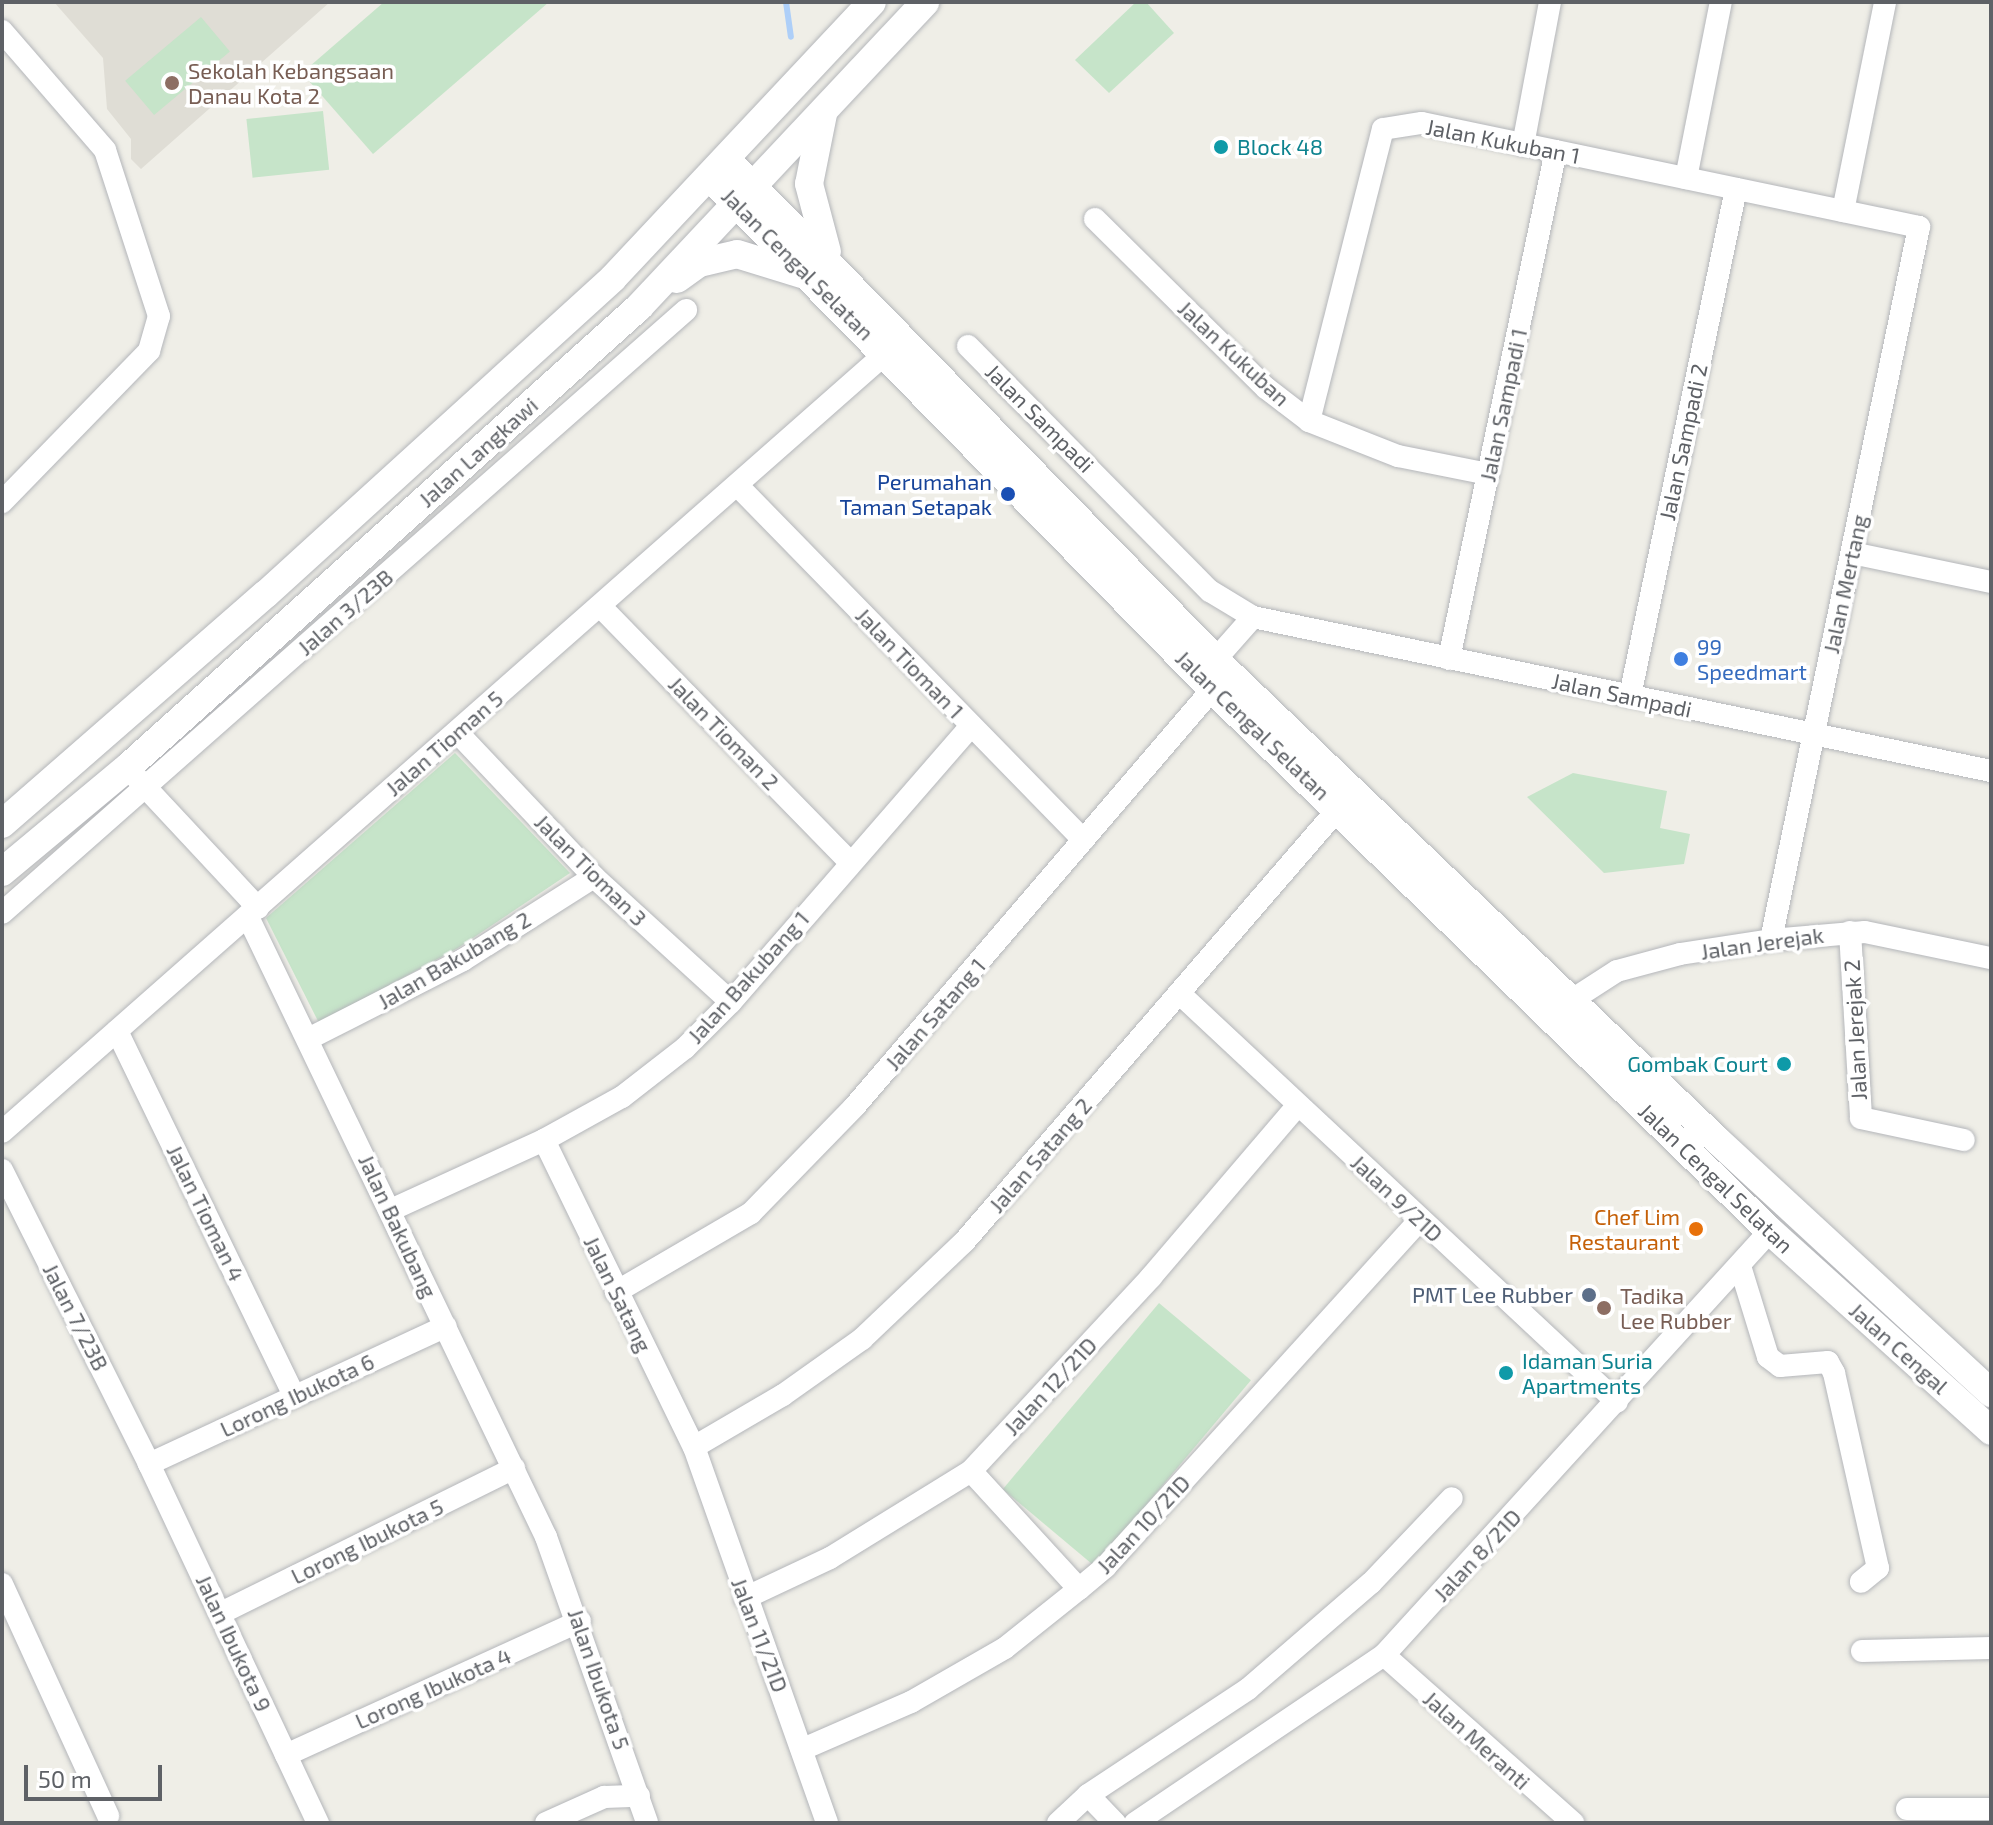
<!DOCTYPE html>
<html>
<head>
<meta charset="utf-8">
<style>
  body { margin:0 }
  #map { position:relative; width:1993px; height:1825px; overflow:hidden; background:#efeee7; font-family:"Exo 2",sans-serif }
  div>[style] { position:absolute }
  .education>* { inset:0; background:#dfddd5 }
  .green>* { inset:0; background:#c6e4c9; transform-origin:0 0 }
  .stream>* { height:6px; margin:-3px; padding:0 3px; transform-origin:3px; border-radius:3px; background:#aecff8 }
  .roads { filter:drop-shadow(0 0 2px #b4b6ba) drop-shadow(0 0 2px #b4b6ba) }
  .minor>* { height:22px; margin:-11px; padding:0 11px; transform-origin:11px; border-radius:11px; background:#fff }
  .tertiary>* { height:28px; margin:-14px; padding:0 14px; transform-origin:14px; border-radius:14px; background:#fff }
  .dots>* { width:22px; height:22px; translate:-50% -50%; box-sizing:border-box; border:4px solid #fff; border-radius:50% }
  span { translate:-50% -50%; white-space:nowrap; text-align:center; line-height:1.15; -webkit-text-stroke:7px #fff; paint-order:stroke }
  .education-label { font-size:22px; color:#785e54 }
  .left { translate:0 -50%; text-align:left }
  .street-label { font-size:22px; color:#5e6166 }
  .culture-label { font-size:22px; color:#0d838f }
  .right { translate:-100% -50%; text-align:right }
  .transit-label { font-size:22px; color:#164399 }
  .shop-label { font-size:22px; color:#366cbe }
  .food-label { font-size:22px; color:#c56008 }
  .service-label { font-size:22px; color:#4e5e75 }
  .frame { position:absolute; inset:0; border:4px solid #5e6166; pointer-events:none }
  .scale { position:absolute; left:24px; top:1765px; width:138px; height:36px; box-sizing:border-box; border:4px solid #5e6166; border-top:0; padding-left:10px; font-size:24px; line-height:28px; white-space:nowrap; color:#5e6166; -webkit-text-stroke:6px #fff; paint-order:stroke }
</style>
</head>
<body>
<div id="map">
  <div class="education">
    <i style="clip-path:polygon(54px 2px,330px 2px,141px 169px,131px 159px,131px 139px,107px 109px,103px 58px)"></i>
  </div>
  <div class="green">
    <i style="clip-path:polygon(384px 2px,549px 2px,373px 154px,302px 73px)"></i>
    <i style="clip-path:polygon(1136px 2px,1146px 2px,1174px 33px,1109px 93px,1075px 60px)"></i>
    <i style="left:201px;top:17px;width:45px;height:99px;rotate:50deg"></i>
    <i style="left:323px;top:111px;width:59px;height:77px;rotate:84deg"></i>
    <i style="clip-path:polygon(455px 753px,570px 873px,458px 948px,319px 1023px,266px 918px)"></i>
    <i style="clip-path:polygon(1573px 773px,1667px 791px,1660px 828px,1690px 834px,1684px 864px,1604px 873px,1527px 797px)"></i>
    <i style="left:1159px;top:1303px;width:120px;height:243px;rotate:40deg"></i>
  </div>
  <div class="stream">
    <i style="left:786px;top:2px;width:35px;rotate:82deg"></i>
  </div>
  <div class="roads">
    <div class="minor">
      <i style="left:2px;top:31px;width:157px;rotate:49.1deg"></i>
      <i style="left:105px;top:150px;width:175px;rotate:72deg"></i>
      <i style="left:159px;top:316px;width:36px;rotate:106deg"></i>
      <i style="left:149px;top:351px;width:211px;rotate:134.2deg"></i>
      <i style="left:1523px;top:145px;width:146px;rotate:-79.3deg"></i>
      <i style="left:1686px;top:178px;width:179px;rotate:-78.8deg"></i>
      <i style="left:1843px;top:211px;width:213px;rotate:-78.6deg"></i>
      <i style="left:1095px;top:219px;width:240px;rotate:44.7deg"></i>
      <i style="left:1266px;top:388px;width:54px;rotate:37.5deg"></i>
      <i style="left:1309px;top:421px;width:96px;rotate:21.5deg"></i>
      <i style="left:1398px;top:456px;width:92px;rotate:11.3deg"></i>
      <i style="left:968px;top:346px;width:344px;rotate:45.4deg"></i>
      <i style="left:1210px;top:591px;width:50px;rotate:31.2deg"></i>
      <i style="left:1309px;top:421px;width:301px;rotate:-75.8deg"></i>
      <i style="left:1383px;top:129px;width:39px;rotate:-9deg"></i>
      <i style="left:1422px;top:123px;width:508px;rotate:11.82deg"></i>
      <i style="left:1919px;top:227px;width:728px;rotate:101.73deg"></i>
      <i style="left:737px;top:485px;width:496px;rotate:45.7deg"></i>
      <i style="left:1852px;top:553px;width:142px;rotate:11.8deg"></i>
      <i style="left:600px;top:606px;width:356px;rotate:45.7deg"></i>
      <i style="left:1449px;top:659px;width:519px;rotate:-78.11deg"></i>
      <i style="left:1215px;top:660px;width:57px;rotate:-48.5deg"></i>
      <i style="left:1253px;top:617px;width:754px;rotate:11.79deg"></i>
      <i style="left:1630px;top:696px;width:518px;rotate:-78.19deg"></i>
      <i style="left:457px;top:732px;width:199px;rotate:46.6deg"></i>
      <i style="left:594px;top:877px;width:185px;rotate:42.4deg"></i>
      <i style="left:136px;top:777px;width:179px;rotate:47deg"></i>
      <i style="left:2px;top:913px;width:912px;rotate:-41.4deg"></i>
      <i style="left:248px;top:917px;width:688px;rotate:64.33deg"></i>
      <i style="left:546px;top:1537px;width:303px;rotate:70.5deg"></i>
      <i style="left:1850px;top:932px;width:186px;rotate:86.6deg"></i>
      <i style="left:1861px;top:1118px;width:105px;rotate:12.1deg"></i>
      <i style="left:1179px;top:993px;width:599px;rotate:43.04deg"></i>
      <i style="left:1558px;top:1009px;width:70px;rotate:-32.8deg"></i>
      <i style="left:1617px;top:971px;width:65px;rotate:-15.1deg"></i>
      <i style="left:1680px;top:954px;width:92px;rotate:-8.7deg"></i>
      <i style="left:1771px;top:940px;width:94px;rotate:-4.9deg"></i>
      <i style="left:1865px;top:932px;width:129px;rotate:11.7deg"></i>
      <i style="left:117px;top:1031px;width:406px;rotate:64.1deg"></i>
      <i style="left:310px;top:1038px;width:172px;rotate:-27deg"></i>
      <i style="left:463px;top:960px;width:155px;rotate:-32.4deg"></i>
      <i style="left:2px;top:1132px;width:1178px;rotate:-41.39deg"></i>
      <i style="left:544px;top:1140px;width:342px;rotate:64deg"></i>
      <i style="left:694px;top:1447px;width:399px;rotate:70.5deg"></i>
      <i style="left:2px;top:1170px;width:329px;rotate:63.4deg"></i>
      <i style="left:149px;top:1464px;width:397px;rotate:64.8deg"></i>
      <i style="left:391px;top:1210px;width:168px;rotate:-24.6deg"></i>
      <i style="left:544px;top:1140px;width:89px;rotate:-28.9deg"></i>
      <i style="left:622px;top:1097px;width:80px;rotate:-37.9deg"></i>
      <i style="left:685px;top:1048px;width:65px;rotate:-45deg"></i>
      <i style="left:731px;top:1002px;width:366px;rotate:-49deg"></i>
      <i style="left:1740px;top:1266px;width:95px;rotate:72.9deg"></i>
      <i style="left:1768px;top:1357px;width:15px;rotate:37deg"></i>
      <i style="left:1780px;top:1366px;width:48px;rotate:-4.8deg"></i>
      <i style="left:1828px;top:1362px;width:13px;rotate:61deg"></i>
      <i style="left:1834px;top:1373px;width:200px;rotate:77.3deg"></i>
      <i style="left:1878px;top:1568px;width:22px;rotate:141deg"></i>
      <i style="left:616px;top:1292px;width:156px;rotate:-30.3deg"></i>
      <i style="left:751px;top:1213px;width:149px;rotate:-45.8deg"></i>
      <i style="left:855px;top:1106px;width:565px;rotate:-49.38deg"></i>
      <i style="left:694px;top:1447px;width:103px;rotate:-30.3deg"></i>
      <i style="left:783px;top:1395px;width:97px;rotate:-35.3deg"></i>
      <i style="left:862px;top:1339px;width:141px;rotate:-43.6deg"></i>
      <i style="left:964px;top:1242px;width:572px;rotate:-49.18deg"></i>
      <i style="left:149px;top:1464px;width:327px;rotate:-24.9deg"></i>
      <i style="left:971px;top:1471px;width:160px;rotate:47.5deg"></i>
      <i style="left:2px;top:1584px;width:255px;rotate:65.4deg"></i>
      <i style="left:745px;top:1598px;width:94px;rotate:-25.2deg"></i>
      <i style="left:830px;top:1558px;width:166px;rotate:-31.7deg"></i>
      <i style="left:971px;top:1471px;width:265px;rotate:-47.1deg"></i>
      <i style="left:1151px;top:1277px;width:226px;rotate:-49.5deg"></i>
      <i style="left:221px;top:1613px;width:327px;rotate:-26.3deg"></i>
      <i style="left:1862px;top:1651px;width:129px;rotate:-1.3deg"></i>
      <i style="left:1384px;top:1655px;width:253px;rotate:41.6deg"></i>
      <i style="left:803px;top:1749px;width:118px;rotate:-23.5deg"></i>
      <i style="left:911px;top:1702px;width:108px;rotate:-29.9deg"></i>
      <i style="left:1005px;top:1648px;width:95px;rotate:-38.6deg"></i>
      <i style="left:1079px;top:1589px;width:35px;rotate:-40deg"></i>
      <i style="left:1106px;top:1566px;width:467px;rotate:-47.8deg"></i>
      <i style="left:286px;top:1755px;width:323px;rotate:-24.5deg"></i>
      <i style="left:1088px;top:1795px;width:39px;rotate:46deg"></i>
      <i style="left:1907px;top:1809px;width:84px"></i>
      <i style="left:546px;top:1823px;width:64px;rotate:-24.1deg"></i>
      <i style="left:604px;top:1797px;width:35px;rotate:-2deg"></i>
      <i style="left:1058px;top:1823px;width:41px;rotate:-43deg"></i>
      <i style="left:1088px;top:1795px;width:192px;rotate:-33.5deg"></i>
      <i style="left:1248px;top:1689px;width:162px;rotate:-40.8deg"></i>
      <i style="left:1371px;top:1583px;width:117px;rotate:-46.4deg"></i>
      <i style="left:1135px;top:1823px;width:300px;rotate:-34deg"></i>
      <i style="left:1384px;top:1655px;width:573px;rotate:-47.69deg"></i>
    </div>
    <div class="tertiary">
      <i style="left:823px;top:114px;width:71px;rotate:101.3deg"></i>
      <i style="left:809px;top:184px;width:70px;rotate:75.2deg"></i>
      <i style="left:726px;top:159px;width:716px;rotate:45.62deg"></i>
      <i style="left:1227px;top:671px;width:680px;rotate:43.75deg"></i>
      <i style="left:1718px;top:1141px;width:372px;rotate:42.7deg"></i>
      <i style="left:709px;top:176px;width:718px;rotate:45.56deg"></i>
      <i style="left:1212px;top:689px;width:778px;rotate:44.17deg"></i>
      <i style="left:1770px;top:1231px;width:298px;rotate:42.1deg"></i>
      <i style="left:677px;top:279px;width:27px;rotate:-36deg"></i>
      <i style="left:699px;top:263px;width:39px;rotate:-13deg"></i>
      <i style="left:737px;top:254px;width:68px;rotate:17.1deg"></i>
      <i style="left:2px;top:824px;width:350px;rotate:-41.1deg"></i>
      <i style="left:266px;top:594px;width:469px;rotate:-42.3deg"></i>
      <i style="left:613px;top:278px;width:378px;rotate:-46.8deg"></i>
      <i style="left:2px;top:872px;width:164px;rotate:-39.8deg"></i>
      <i style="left:128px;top:767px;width:688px;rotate:-41.99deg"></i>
      <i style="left:639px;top:307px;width:418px;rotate:-46.8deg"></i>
    </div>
  </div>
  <div class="dots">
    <i style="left:172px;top:83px;background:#8d6e63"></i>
    <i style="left:1221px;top:147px;background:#0f9aa8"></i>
    <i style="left:1008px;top:494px;background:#1a4fb4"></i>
    <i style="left:1681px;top:659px;background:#3f7fe0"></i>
    <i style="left:1784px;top:1064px;background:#0f9aa8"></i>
    <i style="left:1696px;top:1229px;background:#e8710a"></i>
    <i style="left:1589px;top:1295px;background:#5c6f8a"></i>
    <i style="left:1604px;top:1308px;background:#8d6e63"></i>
    <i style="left:1506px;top:1373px;background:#0f9aa8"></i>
  </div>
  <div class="education-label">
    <span class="left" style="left:188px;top:83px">Sekolah Kebangsaan<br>Danau Kota 2</span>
    <span class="left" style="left:1620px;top:1308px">Tadika<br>Lee Rubber</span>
  </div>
  <div class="street-label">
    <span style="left:1503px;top:141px;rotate:11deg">Jalan Kukuban 1</span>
    <span style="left:798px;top:264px;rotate:45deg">Jalan Cengal Selatan</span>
    <span style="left:1234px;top:353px;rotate:43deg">Jalan Kukuban</span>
    <span style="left:1503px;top:405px;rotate:-78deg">Jalan Sampadi 1</span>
    <span style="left:1040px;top:418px;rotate:45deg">Jalan Sampadi</span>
    <span style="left:1683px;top:442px;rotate:-78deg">Jalan Sampadi 2</span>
    <span style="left:478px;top:452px;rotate:-42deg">Jalan Langkawi</span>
    <span style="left:1845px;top:584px;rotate:-78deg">Jalan Mertang</span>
    <span style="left:345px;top:612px;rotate:-41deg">Jalan 3/23B</span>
    <span style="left:910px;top:663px;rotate:46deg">Jalan Tioman 1</span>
    <span style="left:1622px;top:695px;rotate:12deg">Jalan Sampadi</span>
    <span style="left:1253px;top:725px;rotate:44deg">Jalan Cengal Selatan</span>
    <span style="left:724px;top:733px;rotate:46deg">Jalan Tioman 2</span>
    <span style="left:444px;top:743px;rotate:-41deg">Jalan Tioman 5</span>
    <span style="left:591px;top:870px;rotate:45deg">Jalan Tioman 3</span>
    <span style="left:1762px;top:943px;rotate:-8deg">Jalan Jerejak</span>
    <span style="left:454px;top:960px;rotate:-30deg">Jalan Bakubang 2</span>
    <span style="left:748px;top:977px;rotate:-48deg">Jalan Bakubang 1</span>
    <span style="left:935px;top:1014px;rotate:-49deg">Jalan Satang 1</span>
    <span style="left:1855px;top:1030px;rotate:-93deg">Jalan Jerejak 2</span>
    <span style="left:1040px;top:1155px;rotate:-49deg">Jalan Satang 2</span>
    <span style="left:1716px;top:1178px;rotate:44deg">Jalan Cengal Selatan</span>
    <span style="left:1397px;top:1198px;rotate:43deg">Jalan 9/21D</span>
    <span style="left:206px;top:1213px;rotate:64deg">Jalan Tioman 4</span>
    <span style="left:398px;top:1226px;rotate:65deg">Jalan Bakubang</span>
    <span style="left:618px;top:1294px;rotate:64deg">Jalan Satang</span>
    <span style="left:76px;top:1317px;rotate:63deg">Jalan 7/23B</span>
    <span style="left:1899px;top:1348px;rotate:42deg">Jalan Cengal</span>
    <span style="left:1050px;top:1386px;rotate:-47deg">Jalan 12/21D</span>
    <span style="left:297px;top:1395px;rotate:-25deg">Lorong Ibukota 6</span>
    <span style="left:1143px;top:1524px;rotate:-47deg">Jalan 10/21D</span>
    <span style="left:367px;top:1541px;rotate:-26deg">Lorong Ibukota 5</span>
    <span style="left:1477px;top:1555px;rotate:-47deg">Jalan 8/21D</span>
    <span style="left:760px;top:1635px;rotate:69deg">Jalan 11/21D</span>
    <span style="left:234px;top:1643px;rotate:65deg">Jalan Ibukota 9</span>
    <span style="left:599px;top:1679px;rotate:71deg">Jalan Ibukota 5</span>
    <span style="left:433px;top:1688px;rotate:-24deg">Lorong Ibukota 4</span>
    <span style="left:1477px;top:1740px;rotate:42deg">Jalan Meranti</span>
  </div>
  <div class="culture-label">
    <span class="left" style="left:1237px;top:147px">Block 48</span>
    <span class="right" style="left:1768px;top:1064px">Gombak Court</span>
    <span class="left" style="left:1522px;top:1373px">Idaman Suria<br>Apartments</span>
  </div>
  <div class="transit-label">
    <span class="right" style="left:992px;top:494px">Perumahan<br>Taman Setapak</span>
  </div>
  <div class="shop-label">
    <span class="left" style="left:1697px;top:659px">99<br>Speedmart</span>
  </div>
  <div class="food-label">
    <span class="right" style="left:1680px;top:1229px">Chef Lim<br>Restaurant</span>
  </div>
  <div class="service-label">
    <span class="right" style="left:1573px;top:1295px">PMT Lee Rubber</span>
  </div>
  <div class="frame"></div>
  <div class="scale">50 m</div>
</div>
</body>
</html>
